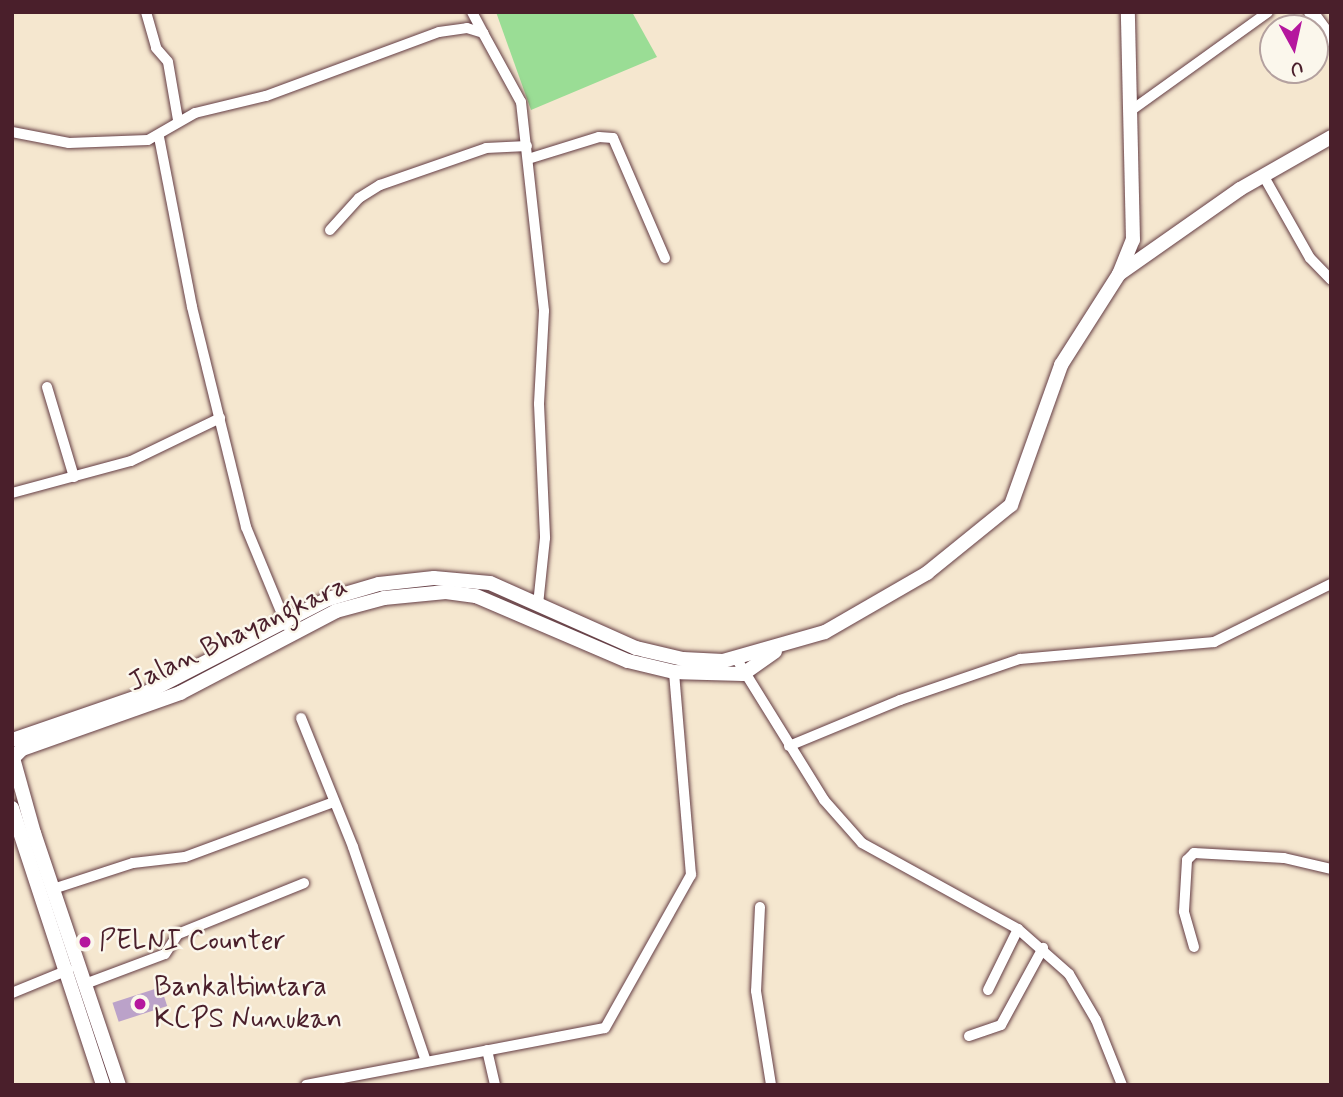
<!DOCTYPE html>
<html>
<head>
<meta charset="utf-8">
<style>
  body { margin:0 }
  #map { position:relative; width:1343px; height:1097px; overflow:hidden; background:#f5e7cf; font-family:Mynerve,sans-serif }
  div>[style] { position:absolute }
  .green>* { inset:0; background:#9add95 }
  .building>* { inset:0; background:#bba2c9; transform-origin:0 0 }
  .roads { filter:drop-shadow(0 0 2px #643d44) drop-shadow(0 0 2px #643d44) }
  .street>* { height:10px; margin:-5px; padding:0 5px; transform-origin:5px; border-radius:5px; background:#fff }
  .secondary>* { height:14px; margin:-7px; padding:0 7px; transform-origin:7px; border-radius:7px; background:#fff }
  .dots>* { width:19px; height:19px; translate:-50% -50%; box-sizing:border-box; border:4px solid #fbf7ec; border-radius:50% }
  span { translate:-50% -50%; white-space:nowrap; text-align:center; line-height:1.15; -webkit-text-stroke:5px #fbf7ec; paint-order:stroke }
  .street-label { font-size:28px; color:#4a1f2b }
  .poi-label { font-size:28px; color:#4a1f2b }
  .left { translate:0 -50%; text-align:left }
  .frame { position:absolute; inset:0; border:14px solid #4a1f2b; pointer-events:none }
  .north { position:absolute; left:1259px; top:14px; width:70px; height:70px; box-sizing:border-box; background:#fbf7ec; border:2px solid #b4a19f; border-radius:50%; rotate:172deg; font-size:19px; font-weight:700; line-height:28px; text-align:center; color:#4a1f2b }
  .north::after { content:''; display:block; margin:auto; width:24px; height:32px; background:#b5179e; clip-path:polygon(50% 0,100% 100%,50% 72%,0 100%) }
</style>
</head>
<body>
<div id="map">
  <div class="green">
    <i style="clip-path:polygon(496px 12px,632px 12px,657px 57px,531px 110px)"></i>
  </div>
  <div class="building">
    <i style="left:161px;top:987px;width:20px;height:51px;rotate:72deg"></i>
  </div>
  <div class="roads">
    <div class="street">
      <i style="left:146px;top:12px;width:37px;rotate:74deg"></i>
      <i style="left:156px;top:48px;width:18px;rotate:49deg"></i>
      <i style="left:168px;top:62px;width:59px;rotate:80.2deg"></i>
      <i style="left:472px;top:12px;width:24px;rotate:62deg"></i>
      <i style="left:1129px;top:112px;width:171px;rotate:-35.7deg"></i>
      <i style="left:12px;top:132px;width:58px;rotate:10.9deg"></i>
      <i style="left:69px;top:143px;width:79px;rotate:-2.2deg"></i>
      <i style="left:148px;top:140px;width:54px;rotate:-29.9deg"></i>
      <i style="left:195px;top:113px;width:73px;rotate:-13.5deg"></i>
      <i style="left:266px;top:96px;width:184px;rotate:-20.3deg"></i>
      <i style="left:439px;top:32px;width:28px;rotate:-8deg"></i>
      <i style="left:467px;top:28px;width:17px;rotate:17deg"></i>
      <i style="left:483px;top:33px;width:79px;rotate:61.2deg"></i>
      <i style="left:521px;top:102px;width:210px;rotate:83.7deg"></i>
      <i style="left:544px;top:311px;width:93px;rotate:93.1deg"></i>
      <i style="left:539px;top:404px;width:134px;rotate:87.4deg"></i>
      <i style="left:545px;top:538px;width:67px;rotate:96deg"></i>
      <i style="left:159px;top:137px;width:173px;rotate:79deg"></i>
      <i style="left:192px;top:307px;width:227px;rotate:76.2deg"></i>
      <i style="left:246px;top:527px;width:107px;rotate:67.5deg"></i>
      <i style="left:528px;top:159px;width:74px;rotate:-17.2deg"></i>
      <i style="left:599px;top:137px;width:14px;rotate:4deg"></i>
      <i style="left:613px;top:138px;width:131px;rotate:66.6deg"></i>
      <i style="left:1263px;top:175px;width:95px;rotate:60.5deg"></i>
      <i style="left:1310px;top:258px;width:30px;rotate:46deg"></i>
      <i style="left:330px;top:230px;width:43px;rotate:-47.8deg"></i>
      <i style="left:359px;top:198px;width:25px;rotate:-32deg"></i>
      <i style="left:380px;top:185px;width:112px;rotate:-19.2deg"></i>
      <i style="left:486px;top:148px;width:41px;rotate:-2.8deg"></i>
      <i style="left:47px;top:387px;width:94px;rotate:73.3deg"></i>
      <i style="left:12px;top:493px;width:123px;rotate:-15.1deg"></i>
      <i style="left:131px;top:461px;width:99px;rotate:-25.8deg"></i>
      <i style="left:736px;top:658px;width:167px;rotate:58.2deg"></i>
      <i style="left:824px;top:800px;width:57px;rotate:48.5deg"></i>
      <i style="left:862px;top:843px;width:178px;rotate:28.9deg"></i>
      <i style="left:1018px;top:929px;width:68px;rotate:41.4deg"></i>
      <i style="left:1069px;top:974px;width:53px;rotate:59.6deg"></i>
      <i style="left:1096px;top:1020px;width:70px;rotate:68.2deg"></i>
      <i style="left:301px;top:718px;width:139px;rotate:68deg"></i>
      <i style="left:353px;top:847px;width:226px;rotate:71.2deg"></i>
      <i style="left:789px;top:746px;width:120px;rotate:-22.5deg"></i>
      <i style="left:900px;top:700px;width:127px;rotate:-18.9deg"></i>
      <i style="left:1020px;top:659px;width:195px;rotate:-5deg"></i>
      <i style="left:1214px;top:642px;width:131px;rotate:-26.4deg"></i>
      <i style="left:53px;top:889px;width:84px;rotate:-18deg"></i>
      <i style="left:133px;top:863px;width:52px;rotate:-6.6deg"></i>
      <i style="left:185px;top:857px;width:159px;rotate:-20.3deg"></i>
      <i style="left:760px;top:907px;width:84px;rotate:92.7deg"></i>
      <i style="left:756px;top:991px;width:95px;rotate:80.9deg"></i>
      <i style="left:1194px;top:947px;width:37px;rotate:-106deg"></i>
      <i style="left:1184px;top:911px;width:51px;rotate:-86.6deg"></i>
      <i style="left:1187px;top:860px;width:10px;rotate:-45deg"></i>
      <i style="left:1194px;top:853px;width:90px;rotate:3.2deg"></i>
      <i style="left:1284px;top:858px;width:48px;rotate:13.2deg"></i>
      <i style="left:85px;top:984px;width:85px;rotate:-20.6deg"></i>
      <i style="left:165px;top:954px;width:24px;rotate:-57deg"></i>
      <i style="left:178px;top:934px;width:136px;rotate:-22deg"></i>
      <i style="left:988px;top:990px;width:68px;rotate:-63.8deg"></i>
      <i style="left:12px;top:993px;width:61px;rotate:-22.3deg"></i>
      <i style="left:969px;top:1036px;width:34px;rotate:-19deg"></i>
      <i style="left:1001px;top:1025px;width:88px;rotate:-61.4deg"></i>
      <i style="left:487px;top:1050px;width:36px;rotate:77deg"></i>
      <i style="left:306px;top:1085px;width:304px;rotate:-10.8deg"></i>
      <i style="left:605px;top:1028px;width:176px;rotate:-60.7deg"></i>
      <i style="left:691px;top:875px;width:204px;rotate:-94.8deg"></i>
    </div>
    <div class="secondary">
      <i style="left:1311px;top:12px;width:34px;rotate:54deg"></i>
      <i style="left:1119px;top:274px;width:148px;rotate:-35.1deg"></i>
      <i style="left:1240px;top:189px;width:105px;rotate:-29.7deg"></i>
      <i style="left:12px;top:740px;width:135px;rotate:-19deg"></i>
      <i style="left:140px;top:696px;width:212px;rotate:-27.3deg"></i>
      <i style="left:328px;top:599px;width:53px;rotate:-16.4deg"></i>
      <i style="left:379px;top:584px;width:55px;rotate:-6.2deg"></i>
      <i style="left:434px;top:578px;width:56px;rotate:5.1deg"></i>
      <i style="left:490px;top:583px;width:160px;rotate:24deg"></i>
      <i style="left:636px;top:648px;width:48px;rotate:13.2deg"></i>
      <i style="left:683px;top:659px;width:40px;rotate:2.9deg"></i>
      <i style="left:723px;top:661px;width:106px;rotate:-15.9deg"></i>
      <i style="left:825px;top:632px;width:118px;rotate:-30deg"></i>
      <i style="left:927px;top:573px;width:108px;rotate:-39deg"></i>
      <i style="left:1011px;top:505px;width:149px;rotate:-70.3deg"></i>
      <i style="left:1061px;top:365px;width:108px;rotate:-57.5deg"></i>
      <i style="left:1119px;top:274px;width:37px;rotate:-68deg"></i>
      <i style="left:1133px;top:240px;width:228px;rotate:-91.3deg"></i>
      <i style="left:13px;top:758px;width:13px;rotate:-45deg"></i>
      <i style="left:22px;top:749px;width:168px;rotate:-19.5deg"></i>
      <i style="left:180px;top:693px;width:176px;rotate:-27.7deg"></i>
      <i style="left:336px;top:611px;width:50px;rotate:-15.2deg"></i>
      <i style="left:384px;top:598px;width:62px;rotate:-5.5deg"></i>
      <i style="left:446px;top:592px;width:30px;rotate:8deg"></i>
      <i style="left:476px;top:596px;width:165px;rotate:23.2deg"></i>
      <i style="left:628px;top:661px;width:47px;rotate:13.4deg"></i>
      <i style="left:674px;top:672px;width:69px;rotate:1.7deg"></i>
      <i style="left:743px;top:674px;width:39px;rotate:-35deg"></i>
      <i style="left:13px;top:758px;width:78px;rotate:74.4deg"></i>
      <i style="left:34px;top:833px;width:266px;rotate:71.4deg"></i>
      <i style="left:12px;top:808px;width:292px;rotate:71.8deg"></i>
    </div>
  </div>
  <div class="dots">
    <i style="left:85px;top:942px;background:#b5179e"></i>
    <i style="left:140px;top:1004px;background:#b5179e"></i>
  </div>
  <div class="street-label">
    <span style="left:238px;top:635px;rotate:-25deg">Jalan Bhayangkara</span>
  </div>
  <div class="poi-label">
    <span class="left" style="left:99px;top:942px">PELNI Counter</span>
    <span class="left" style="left:154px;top:1004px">Bankaltimtara<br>KCPS Nunukan</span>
  </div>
  <div class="frame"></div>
  <div class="north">U</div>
</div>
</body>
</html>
